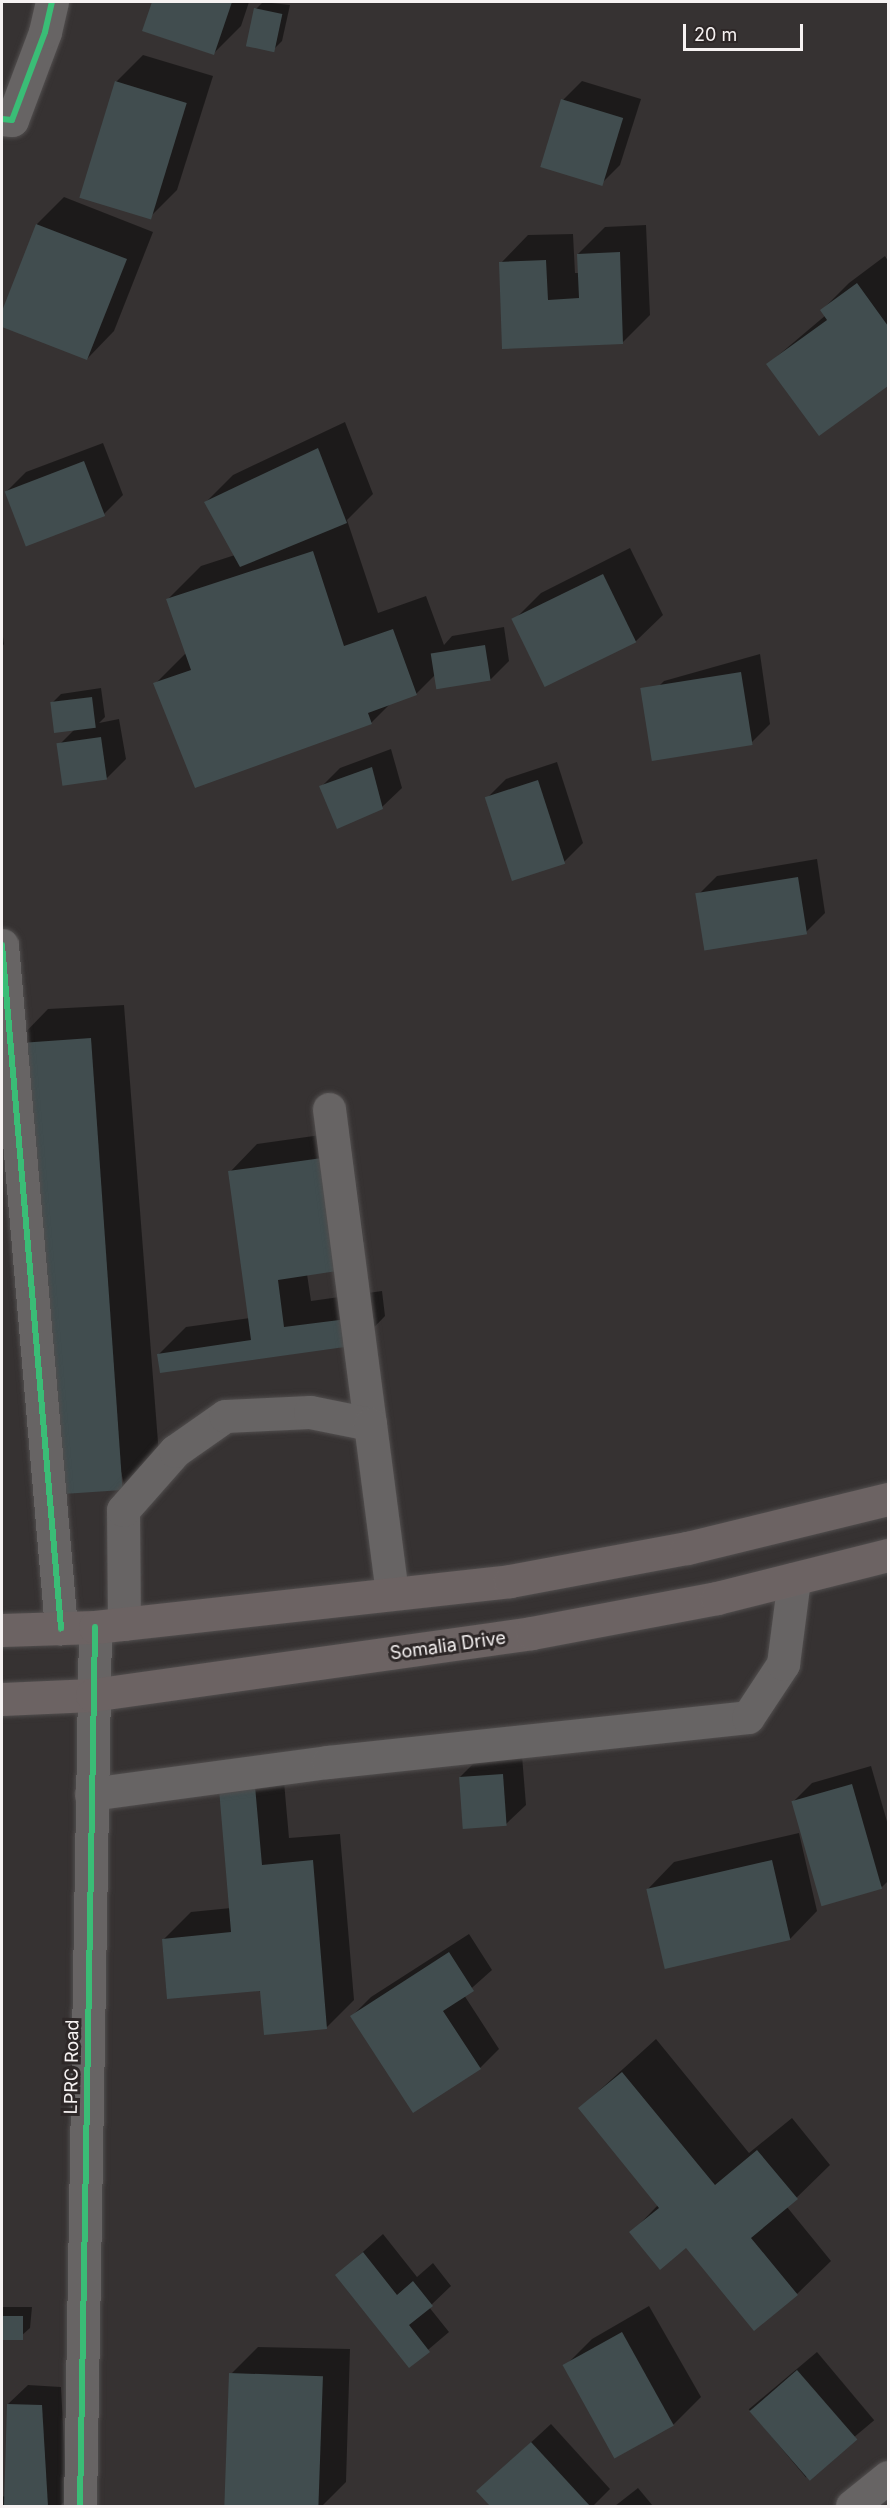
<!DOCTYPE html>
<html>
<head>
<meta charset="utf-8">
<style>
  body { margin:0 }
  #map { position:relative; width:890px; height:2508px; overflow:hidden; background:#363232; font-family:Inter,sans-serif }
  div>[style] { position:absolute }
  .shadow>* { inset:0; background:#0007; transform-origin:0 0 }
  .building>* { inset:0; background:#414d4f; transform-origin:0 0 }
  .roads { filter:drop-shadow(0 0 2px #514e4e) drop-shadow(0 0 2px #514e4e) }
  .minor>* { height:33px; margin:-16.5px; padding:0 16.5px; transform-origin:16.5px; border-radius:16.5px; background:#676464 }
  .major>* { height:33px; margin:-16.5px; padding:0 16.5px; transform-origin:16.5px; border-radius:16.5px; background:#6c6363 }
  .cycleway>* { height:6px; margin:-3px; padding:0 3px; transform-origin:3px; border-radius:3px; background:#3abd76 }
  span { translate:-50% -50%; white-space:nowrap; text-align:center; line-height:1.15; -webkit-text-stroke:6px #2d2727; paint-order:stroke }
  .street-label { font-size:18px; color:#f6f2f2 }
  .frame { position:absolute; inset:0; border:3px solid #f6f2f2; pointer-events:none }
  .scale { position:absolute; left:683px; top:24px; width:120px; height:27px; box-sizing:border-box; border:3px solid #f6f2f2; border-top:0; padding-left:8px; font-size:18px; line-height:21px; white-space:nowrap; color:#f6f2f2; -webkit-text-stroke:4px #2d2727; paint-order:stroke }
</style>
</head>
<body>
<div id="map">
  <div class="shadow">
    <i style="clip-path:polygon(154px 2px,249px 2px,241px 26px,213px 54px,144px 31px)"></i>
    <i style="clip-path:polygon(263px 2px,290px 5px,282px 41px,272px 51px,256px 9px)"></i>
    <i style="clip-path:polygon(143px 55px,213px 76px,177px 190px,150px 217px,116px 82px)"></i>
    <i style="clip-path:polygon(582px 81px,641px 99px,620px 165px,601px 184px,563px 100px)"></i>
    <i style="clip-path:polygon(64px 197px,153px 232px,114px 331px,87px 359px,2px 326px,2px 315px,37px 224px)"></i>
    <i style="clip-path:polygon(646px 225px,650px 315px,623px 342px,504px 347px,501px 263px,528px 235px,573px 234px,575px 273px,579px 273px,578px 254px,605px 227px)"></i>
    <i style="clip-path:polygon(885px 256px,888px 261px,888px 384px,819px 434px,768px 364px,826px 315px,822px 310px,849px 283px)"></i>
    <i style="clip-path:polygon(345px 422px,373px 494px,347px 520px,378px 613px,426px 596px,444px 645px,452px 636px,504px 627px,509px 661px,490px 680px,436px 674px,416px 694px,391px 703px,371px 723px,155px 684px,186px 653px,168px 599px,201px 566px,235px 555px,206px 502px,233px 475px)"></i>
    <i style="clip-path:polygon(103px 443px,123px 495px,104px 514px,7px 491px,26px 472px)"></i>
    <i style="clip-path:polygon(630px 548px,663px 615px,635px 642px,514px 620px,541px 593px)"></i>
    <i style="clip-path:polygon(2px 630px,4px 644px,2px 647px)"></i>
    <i style="clip-path:polygon(760px 654px,770px 724px,751px 743px,645px 700px,664px 681px)"></i>
    <i style="clip-path:polygon(101px 688px,105px 717px,99px 723px,119px 719px,126px 759px,107px 778px,58px 746px,75px 729px,52px 703px,61px 694px)"></i>
    <i style="clip-path:polygon(391px 749px,402px 788px,382px 807px,321px 787px,340px 768px)"></i>
    <i style="clip-path:polygon(557px 762px,583px 843px,564px 862px,487px 798px,506px 779px)"></i>
    <i style="clip-path:polygon(817px 859px,825px 913px,806px 932px,698px 895px,717px 876px)"></i>
    <i style="clip-path:polygon(124px 1005px,159px 1455px,125px 1488px,15px 1043px,48px 1009px)"></i>
    <i style="clip-path:polygon(349px 1131px,364px 1242px,337px 1270px,307px 1274px,311px 1301px,382px 1291px,385px 1316px,358px 1344px,159px 1354px,186px 1327px,250px 1318px,230px 1172px,257px 1144px)"></i>
    <i style="clip-path:polygon(522px 1756px,526px 1805px,506px 1824px,460px 1777px,479px 1758px)"></i>
    <i style="clip-path:polygon(282px 1759px,289px 1838px,340px 1834px,354px 2000px,327px 2027px,163px 1940px,191px 1912px,231px 1908px,220px 1790px)"></i>
    <i style="clip-path:polygon(871px 1766px,888px 1825px,888px 1881px,882px 1887px,793px 1802px,812px 1783px)"></i>
    <i style="clip-path:polygon(799px 1833px,817px 1911px,790px 1939px,647px 1890px,674px 1862px)"></i>
    <i style="clip-path:polygon(469px 1934px,492px 1970px,464px 1995px,499px 2049px,480px 2068px,352px 2016px,371px 1997px)"></i>
    <i style="clip-path:polygon(656px 2039px,749px 2153px,792px 2118px,830px 2165px,787px 2207px,831px 2261px,797px 2294px,687px 2246px,631px 2233px,658px 2205px,580px 2108px)"></i>
    <i style="clip-path:polygon(383px 2234px,417px 2277px,433px 2263px,451px 2286px,429px 2307px,449px 2332px,409px 2366px,337px 2275px)"></i>
    <i style="clip-path:polygon(649px 2306px,701px 2397px,674px 2424px,616px 2457px,565px 2366px,592px 2339px)"></i>
    <i style="clip-path:polygon(2px 2307px,32px 2307px,30px 2328px,20px 2337px,2px 2339px)"></i>
    <i style="clip-path:polygon(258px 2347px,350px 2349px,346px 2482px,322px 2506px,227px 2506px,231px 2374px)"></i>
    <i style="left:817px;top:2352px;width:89px;height:89px;rotate:50deg"></i>
    <i style="clip-path:polygon(28px 2385px,61px 2387px,67px 2499px,60px 2506px,2px 2506px,2px 2496px,6px 2497px,8px 2404px)"></i>
    <i style="clip-path:polygon(551px 2424px,610px 2489px,593px 2506px,492px 2506px,478px 2491px)"></i>
    <i style="clip-path:polygon(638px 2488px,653px 2506px,615px 2506px)"></i>
  </div>
  <div class="building">
    <i style="clip-path:polygon(152px 2px,232px 2px,214px 55px,142px 31px)"></i>
    <i style="left:254px;top:8px;width:29px;height:39px;rotate:12deg"></i>
    <i style="left:115px;top:81px;width:75px;height:122px;rotate:17deg"></i>
    <i style="left:561px;top:99px;width:65px;height:71px;rotate:17deg"></i>
    <i style="clip-path:polygon(36px 224px,127px 259px,87px 360px,2px 327px,2px 311px)"></i>
    <i style="clip-path:polygon(620px 252px,623px 344px,502px 349px,499px 262px,546px 260px,548px 300px,579px 298px,577px 254px)"></i>
    <i style="clip-path:polygon(857px 283px,888px 326px,888px 386px,819px 436px,766px 364px,827px 320px,820px 310px)"></i>
    <i style="clip-path:polygon(318px 448px,347px 523px,240px 567px,204px 502px)"></i>
    <i style="left:84px;top:461px;width:59px;height:85px;rotate:69deg"></i>
    <i style="clip-path:polygon(313px 551px,344px 646px,393px 629px,417px 695px,368px 713px,372px 724px,195px 788px,153px 683px,191px 670px,166px 599px)"></i>
    <i style="left:603px;top:574px;width:76px;height:102px;rotate:64deg"></i>
    <i style="left:485px;top:645px;width:36px;height:55px;rotate:81deg"></i>
    <i style="left:741px;top:672px;width:74px;height:102px;rotate:81deg"></i>
    <i style="left:92px;top:697px;width:31px;height:42px;rotate:83deg"></i>
    <i style="left:101px;top:737px;width:43px;height:45px;rotate:82deg"></i>
    <i style="clip-path:polygon(372px 767px,383px 809px,337px 829px,319px 786px)"></i>
    <i style="left:538px;top:780px;width:88px;height:56px;rotate:72deg"></i>
    <i style="left:798px;top:877px;width:58px;height:104px;rotate:81deg"></i>
    <i style="left:91px;top:1038px;width:453px;height:78px;rotate:86deg"></i>
    <i style="clip-path:polygon(322px 1158px,337px 1271px,278px 1280px,284px 1327px,355px 1318px,359px 1345px,160px 1373px,157px 1354px,251px 1340px,228px 1171px)"></i>
    <i style="left:503px;top:1774px;width:52px;height:44px;rotate:86deg"></i>
    <i style="left:852px;top:1784px;width:109px;height:63px;rotate:74deg"></i>
    <i style="clip-path:polygon(255px 1786px,262px 1865px,313px 1860px,327px 2029px,264px 2035px,260px 1991px,167px 1999px,162px 1939px,231px 1932px,219px 1789px)"></i>
    <i style="left:772px;top:1860px;width:82px;height:129px;rotate:77deg"></i>
    <i style="clip-path:polygon(449px 1952px,474px 1991px,443px 2011px,481px 2069px,413px 2113px,350px 2016px)"></i>
    <i style="clip-path:polygon(622px 2072px,715px 2185px,757px 2150px,798px 2199px,751px 2238px,798px 2295px,754px 2331px,686px 2248px,660px 2270px,629px 2232px,659px 2208px,578px 2108px)"></i>
    <i style="clip-path:polygon(363px 2252px,397px 2295px,413px 2281px,433px 2306px,409px 2325px,430px 2352px,409px 2368px,335px 2275px)"></i>
    <i style="left:2px;top:2316px;width:21px;height:24px"></i>
    <i style="left:622px;top:2332px;width:107px;height:68px;rotate:61deg"></i>
    <i style="left:797px;top:2370px;width:92px;height:63px;rotate:49deg"></i>
    <i style="left:229px;top:2373px;width:94px;height:133px;rotate:2deg"></i>
    <i style="clip-path:polygon(7px 2404px,42px 2405px,48px 2506px,4px 2506px)"></i>
    <i style="clip-path:polygon(531px 2442px,590px 2506px,490px 2506px,476px 2491px)"></i>
  </div>
  <div class="roads">
    <div class="minor">
      <i style="left:2px;top:119px;width:10px;rotate:6deg"></i>
      <i style="left:12px;top:120px;width:94px;rotate:-69.4deg"></i>
      <i style="left:45px;top:32px;width:31px;rotate:-77deg"></i>
      <i style="left:2px;top:945px;width:686px;rotate:85.06deg"></i>
      <i style="left:329px;top:1109px;width:318px;rotate:82.6deg"></i>
      <i style="left:124px;top:1624px;width:114px;rotate:-90.5deg"></i>
      <i style="left:123px;top:1510px;width:79px;rotate:-48.6deg"></i>
      <i style="left:175px;top:1451px;width:61px;rotate:-35deg"></i>
      <i style="left:225px;top:1416px;width:85px;rotate:-2.7deg"></i>
      <i style="left:310px;top:1412px;width:61px;rotate:11.3deg"></i>
      <i style="left:370px;top:1424px;width:170px;rotate:82.6deg"></i>
      <i style="left:91px;top:1794px;width:239px;rotate:-7.7deg"></i>
      <i style="left:328px;top:1762px;width:422px;rotate:-6.1deg"></i>
      <i style="left:748px;top:1717px;width:64px;rotate:-56.6deg"></i>
      <i style="left:783px;top:1664px;width:86px;rotate:-82.6deg"></i>
      <i style="left:80px;top:2506px;width:879px;rotate:-89.02deg"></i>
      <i style="left:852px;top:2506px;width:46px;rotate:-38.9deg"></i>
    </div>
    <div class="major">
      <i style="left:2px;top:1630px;width:93px;rotate:-1.8deg"></i>
      <i style="left:95px;top:1627px;width:418px;rotate:-6.3deg"></i>
      <i style="left:510px;top:1581px;width:180px;rotate:-10.6deg"></i>
      <i style="left:687px;top:1548px;width:207px;rotate:-13.7deg"></i>
      <i style="left:2px;top:1699px;width:90px;rotate:-2.5deg"></i>
      <i style="left:92px;top:1695px;width:444px;rotate:-8deg"></i>
      <i style="left:532px;top:1633px;width:188px;rotate:-10.7deg"></i>
      <i style="left:717px;top:1598px;width:176px;rotate:-14.1deg"></i>
    </div>
  </div>
  <div class="cycleway">
    <i style="left:2px;top:119px;width:10px;rotate:6deg"></i>
    <i style="left:12px;top:120px;width:94px;rotate:-69.4deg"></i>
    <i style="left:45px;top:32px;width:31px;rotate:-77deg"></i>
    <i style="left:2px;top:945px;width:686px;rotate:85.06deg"></i>
    <i style="left:80px;top:2506px;width:879px;rotate:-89.02deg"></i>
  </div>
  <div class="street-label">
    <span style="left:448px;top:1646px;rotate:-8deg">Somalia Drive</span>
    <span style="left:72px;top:2067px;rotate:-89deg">LPRC Road</span>
  </div>
  <div class="frame"></div>
  <div class="scale">20 m</div>
</div>
</body>
</html>
